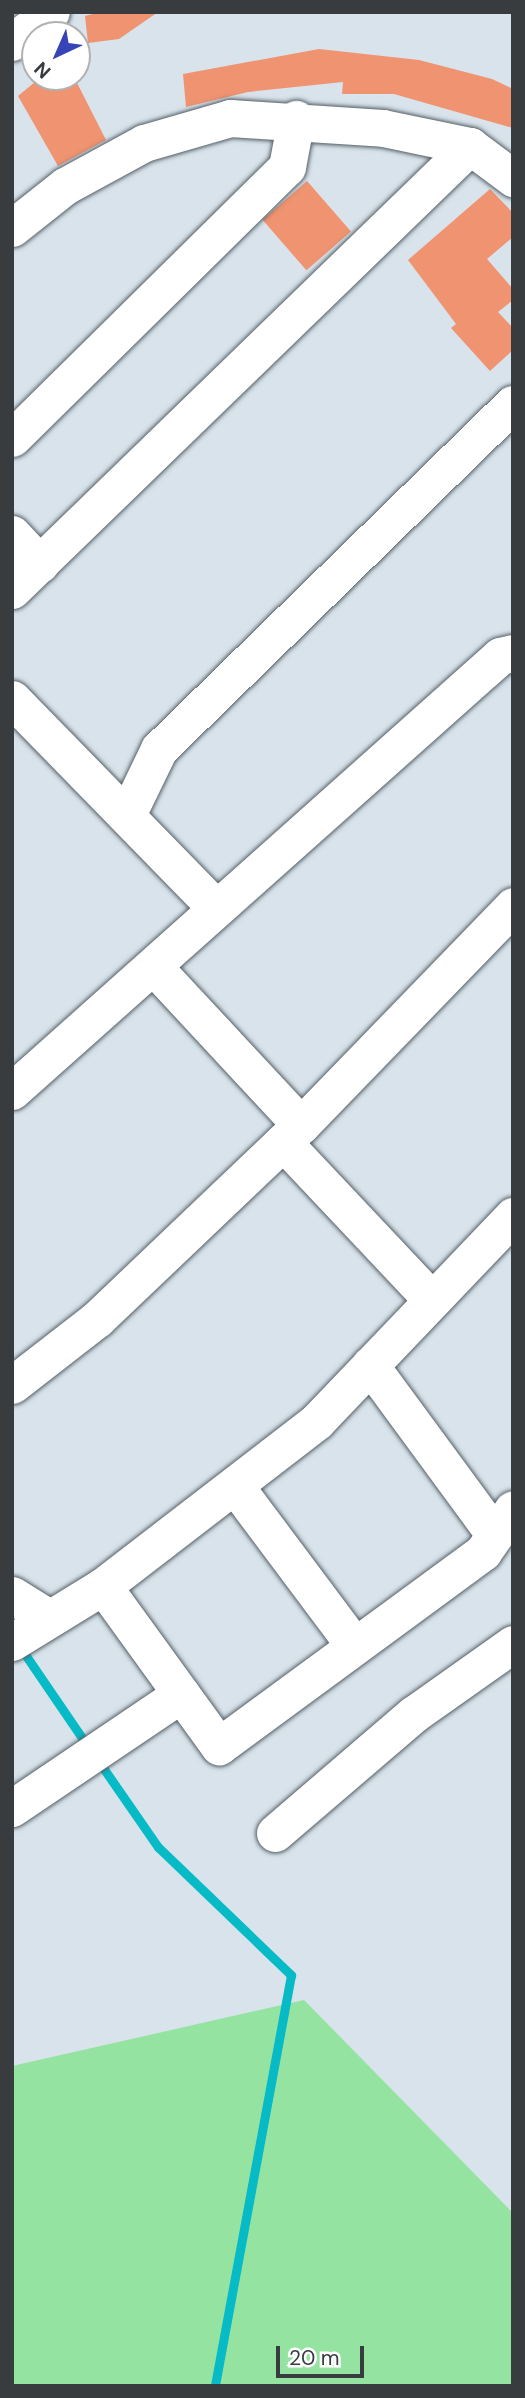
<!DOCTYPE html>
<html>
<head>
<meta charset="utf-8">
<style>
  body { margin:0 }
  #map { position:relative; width:525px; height:2398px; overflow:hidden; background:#d8e3eb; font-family:"DM Sans",sans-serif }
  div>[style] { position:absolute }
  .green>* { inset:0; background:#95e3a1 }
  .stream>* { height:9px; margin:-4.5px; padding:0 4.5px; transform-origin:4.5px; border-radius:4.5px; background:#06bac6 }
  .building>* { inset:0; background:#ef9370; transform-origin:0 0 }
  .roads { filter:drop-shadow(0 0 2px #555f66) drop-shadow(0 0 2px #555f66) }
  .minor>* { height:37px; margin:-18.5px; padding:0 18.5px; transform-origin:18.5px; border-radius:18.5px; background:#fff }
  span { translate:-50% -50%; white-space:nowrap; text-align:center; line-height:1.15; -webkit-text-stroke:7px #fff; paint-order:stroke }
  .frame { position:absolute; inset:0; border:14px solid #383c3f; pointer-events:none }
  .north { position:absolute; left:21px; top:21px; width:70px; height:70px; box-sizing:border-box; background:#fff; border:2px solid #afb1b2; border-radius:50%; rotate:224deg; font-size:19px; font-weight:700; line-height:28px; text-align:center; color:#383c3f }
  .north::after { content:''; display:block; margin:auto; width:24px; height:32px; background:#3744b7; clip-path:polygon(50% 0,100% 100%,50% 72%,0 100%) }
  .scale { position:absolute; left:276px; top:2346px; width:88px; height:32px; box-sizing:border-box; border:4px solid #383c3f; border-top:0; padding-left:9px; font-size:21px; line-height:24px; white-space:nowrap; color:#383c3f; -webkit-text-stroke:5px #fff; paint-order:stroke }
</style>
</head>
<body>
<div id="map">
  <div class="green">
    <i style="clip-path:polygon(304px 2000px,513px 2213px,513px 2386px,12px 2386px,12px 2066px)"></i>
  </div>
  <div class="stream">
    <i style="left:20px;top:1647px;width:122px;rotate:55.7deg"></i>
    <i style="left:97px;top:1759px;width:107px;rotate:55.3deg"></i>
    <i style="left:158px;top:1847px;width:185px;rotate:43.9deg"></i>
    <i style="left:291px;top:1975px;width:418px;rotate:100.5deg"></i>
  </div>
  <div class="building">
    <i style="clip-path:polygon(101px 12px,158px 12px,119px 39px,88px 43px,85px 16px)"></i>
    <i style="clip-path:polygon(319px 49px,419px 60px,492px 79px,513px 89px,513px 128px,394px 94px,342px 94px,343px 82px,248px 92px,186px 107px,183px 74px)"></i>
    <i style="clip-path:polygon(41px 77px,74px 77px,106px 140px,58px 166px,18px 96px)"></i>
    <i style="left:307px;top:181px;width:67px;height:59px;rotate:49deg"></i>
    <i style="clip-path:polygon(490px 189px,513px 213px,513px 237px,487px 259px,513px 289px,513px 300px,498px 312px,513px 328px,513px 350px,490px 371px,451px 328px,456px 324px,408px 260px)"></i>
  </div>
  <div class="roads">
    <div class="minor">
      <i style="left:12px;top:42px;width:49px;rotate:-37.6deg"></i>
      <i style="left:12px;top:228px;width:68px;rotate:-38.4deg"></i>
      <i style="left:65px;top:186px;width:90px;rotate:-28.6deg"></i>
      <i style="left:144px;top:143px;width:90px;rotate:-16.2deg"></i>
      <i style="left:230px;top:118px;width:153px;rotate:3.7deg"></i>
      <i style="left:383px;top:128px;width:89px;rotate:11.7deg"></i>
      <i style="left:470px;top:146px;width:54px;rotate:36.7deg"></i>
      <i style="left:12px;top:438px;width:386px;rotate:-44.6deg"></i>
      <i style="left:287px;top:167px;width:49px;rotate:-79.4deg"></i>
      <i style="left:12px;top:534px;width:41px;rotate:47deg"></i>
      <i style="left:12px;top:590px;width:638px;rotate:-44.11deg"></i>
      <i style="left:12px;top:699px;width:291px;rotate:45.7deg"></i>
      <i style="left:128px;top:813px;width:71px;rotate:-64.2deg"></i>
      <i style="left:159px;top:749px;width:494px;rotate:-44.3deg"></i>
      <i style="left:153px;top:966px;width:217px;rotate:47.1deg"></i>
      <i style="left:12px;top:1091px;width:654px;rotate:-41.71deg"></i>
      <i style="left:500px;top:656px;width:13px;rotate:-13deg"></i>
      <i style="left:283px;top:1142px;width:217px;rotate:46.7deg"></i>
      <i style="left:370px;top:1365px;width:206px;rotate:53.7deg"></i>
      <i style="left:12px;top:1385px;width:108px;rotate:-37.8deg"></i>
      <i style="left:97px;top:1319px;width:282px;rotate:-43.6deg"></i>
      <i style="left:301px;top:1125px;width:305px;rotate:-45.9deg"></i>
      <i style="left:235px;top:1486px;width:199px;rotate:53.2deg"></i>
      <i style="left:103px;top:1586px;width:198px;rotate:54.1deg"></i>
      <i style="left:219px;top:1746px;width:328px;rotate:-36.3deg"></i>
      <i style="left:483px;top:1552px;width:52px;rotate:-55.1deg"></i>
      <i style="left:12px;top:1595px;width:44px;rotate:31.9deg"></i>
      <i style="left:12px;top:1642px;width:107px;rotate:-31.6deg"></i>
      <i style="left:103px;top:1586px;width:270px;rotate:-37.6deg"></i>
      <i style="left:317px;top:1421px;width:284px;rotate:-46.3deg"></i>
      <i style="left:12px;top:1808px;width:204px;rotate:-34deg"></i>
      <i style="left:275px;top:1833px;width:183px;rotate:-40.6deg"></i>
      <i style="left:414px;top:1714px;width:121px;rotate:-35.3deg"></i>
    </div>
  </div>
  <div class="frame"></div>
  <div class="north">N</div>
  <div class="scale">20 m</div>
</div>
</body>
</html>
